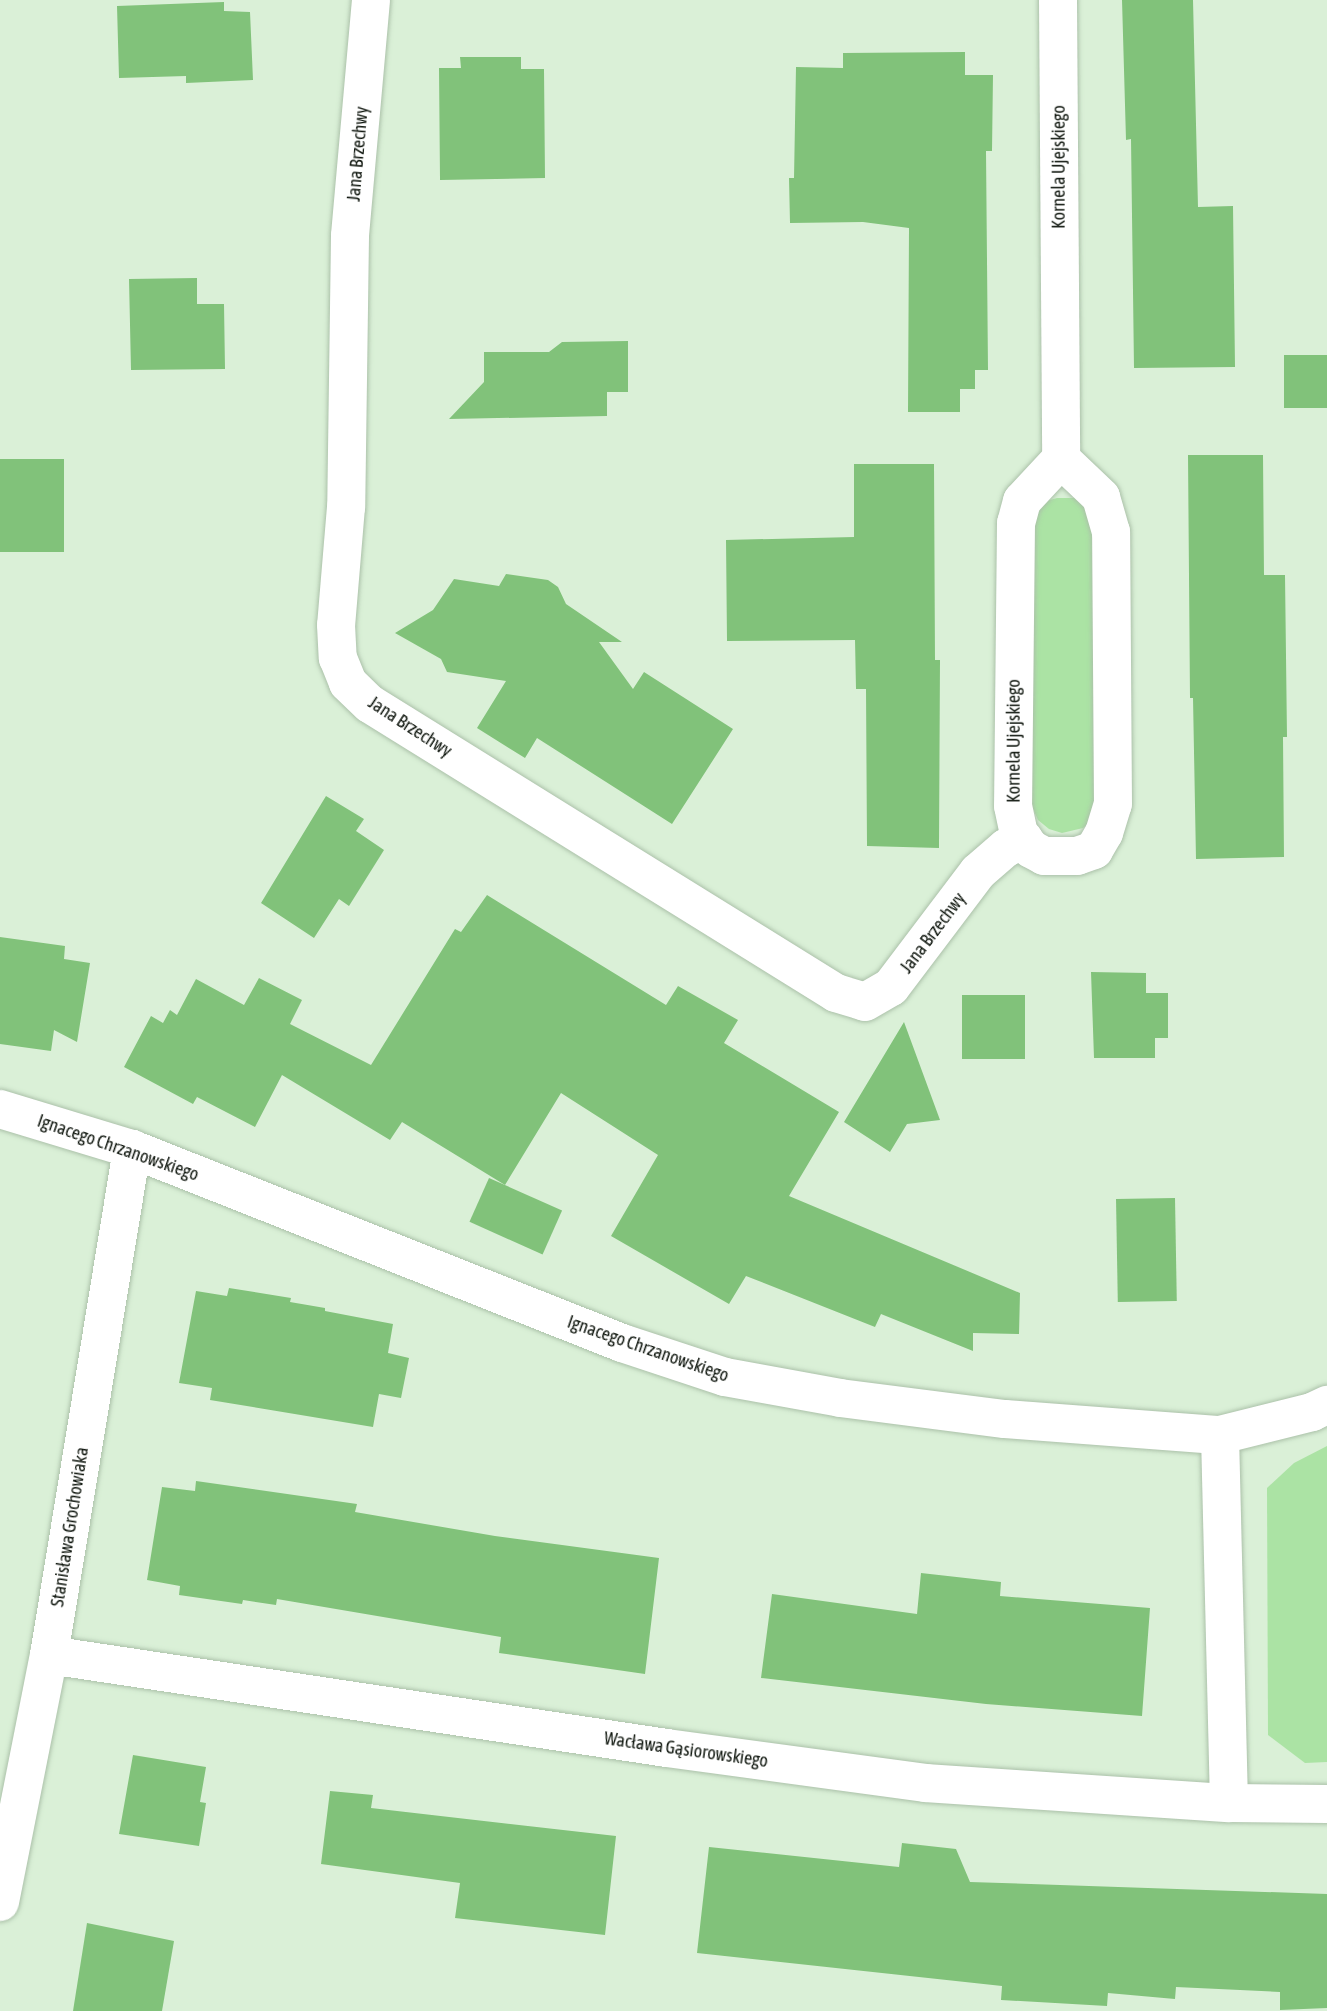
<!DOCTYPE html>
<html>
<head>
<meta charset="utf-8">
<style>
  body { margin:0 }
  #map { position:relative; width:1327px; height:2011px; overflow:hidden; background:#daf0d7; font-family:"Asap Condensed",sans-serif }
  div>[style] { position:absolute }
  .green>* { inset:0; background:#abe3a4 }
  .building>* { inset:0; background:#81c27a; transform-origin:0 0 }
  .roads { filter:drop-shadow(0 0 2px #abc1a9) drop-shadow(0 0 2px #abc1a9) }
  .street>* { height:38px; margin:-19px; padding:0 19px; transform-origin:19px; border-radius:19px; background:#fff }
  span { translate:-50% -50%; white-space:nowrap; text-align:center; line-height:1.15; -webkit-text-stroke:7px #fff; paint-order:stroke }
  .street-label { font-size:18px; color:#0f160e }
</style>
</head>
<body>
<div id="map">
  <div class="green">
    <i style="clip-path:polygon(1057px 498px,1075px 498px,1097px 521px,1101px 801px,1090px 822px,1083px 828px,1062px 833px,1049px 829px,1038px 820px,1031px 804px,1029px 522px,1043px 502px)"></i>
    <i style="clip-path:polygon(1327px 1446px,1327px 1762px,1305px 1763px,1268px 1735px,1267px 1488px,1294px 1463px)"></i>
  </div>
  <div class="building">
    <i style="clip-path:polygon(1122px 0,1193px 0,1198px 207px,1233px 206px,1235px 367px,1134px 368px,1131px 139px,1126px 140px)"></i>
    <i style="clip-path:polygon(224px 2px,224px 11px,250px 12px,253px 80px,186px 83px,186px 76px,119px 78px,117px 6px)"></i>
    <i style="clip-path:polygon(965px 52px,965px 75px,993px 75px,992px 151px,986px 151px,988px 370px,975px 370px,975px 389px,960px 389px,960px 412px,908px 412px,909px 228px,863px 222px,790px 223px,789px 178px,794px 178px,796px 67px,843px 68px,843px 53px)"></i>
    <i style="clip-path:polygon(460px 57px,521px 57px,521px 69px,544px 69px,545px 178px,440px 180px,439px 68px,461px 68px)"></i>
    <i style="clip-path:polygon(197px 278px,197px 304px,224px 304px,225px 369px,131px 370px,129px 279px)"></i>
    <i style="clip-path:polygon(628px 341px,628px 392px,607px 392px,607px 416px,449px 419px,484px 382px,484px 352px,549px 352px,562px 342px)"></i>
    <i style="left:1284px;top:355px;width:43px;height:53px"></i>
    <i style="clip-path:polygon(1188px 455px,1263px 455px,1264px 575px,1285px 575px,1287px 737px,1283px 737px,1284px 857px,1196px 859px,1193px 698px,1190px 698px)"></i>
    <i style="left:64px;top:459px;width:93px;height:64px;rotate:90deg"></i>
    <i style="clip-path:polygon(854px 464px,934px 464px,935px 660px,940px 660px,939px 848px,867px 846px,866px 689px,856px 689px,855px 640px,727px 641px,726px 540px,854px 537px)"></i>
    <i style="clip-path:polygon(506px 574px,548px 580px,558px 587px,566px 604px,622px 642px,599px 642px,633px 689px,644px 672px,733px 729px,672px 824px,537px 738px,525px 758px,477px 728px,506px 681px,447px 672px,441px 659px,395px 633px,433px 610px,454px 579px,499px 586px)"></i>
    <i style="clip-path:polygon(326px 796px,364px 819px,356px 831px,384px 850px,349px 906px,339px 899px,314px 938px,261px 903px)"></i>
    <i style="clip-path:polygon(487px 895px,666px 1005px,678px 986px,738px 1020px,724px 1043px,839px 1112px,789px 1196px,1020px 1293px,1019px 1334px,973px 1333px,973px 1351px,881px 1314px,875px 1327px,746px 1276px,729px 1304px,611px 1236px,658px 1155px,561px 1093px,505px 1185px,402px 1122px,390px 1140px,282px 1075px,255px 1127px,197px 1097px,193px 1104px,124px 1067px,151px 1016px,163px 1023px,170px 1010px,177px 1015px,196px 979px,244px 1005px,259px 978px,302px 1000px,290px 1024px,371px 1065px,455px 929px,461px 932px)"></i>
    <i style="clip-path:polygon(0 937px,65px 946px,64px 959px,90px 963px,77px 1042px,54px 1030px,51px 1051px,0 1044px)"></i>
    <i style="clip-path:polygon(1091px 972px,1146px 973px,1146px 993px,1168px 993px,1168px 1038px,1155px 1038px,1155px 1058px,1094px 1058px)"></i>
    <i style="left:962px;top:995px;width:63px;height:64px"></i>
    <i style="clip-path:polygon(904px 1022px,940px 1120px,907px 1124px,890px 1152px,844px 1122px)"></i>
    <i style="left:489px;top:1178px;width:80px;height:48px;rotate:24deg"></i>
    <i style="left:1175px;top:1198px;width:103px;height:59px;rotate:89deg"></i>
    <i style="clip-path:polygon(229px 1288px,291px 1298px,290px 1302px,325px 1308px,325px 1311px,393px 1324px,388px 1353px,409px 1358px,401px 1398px,379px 1394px,373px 1427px,210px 1400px,212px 1388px,179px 1383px,196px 1291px,227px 1296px)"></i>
    <i style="clip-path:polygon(196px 1481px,357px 1504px,355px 1512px,495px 1536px,659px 1558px,645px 1674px,499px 1653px,501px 1637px,277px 1599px,276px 1605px,243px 1600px,242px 1604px,179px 1595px,180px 1586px,147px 1580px,162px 1487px,195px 1491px)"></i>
    <i style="clip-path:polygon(921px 1573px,1001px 1582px,1000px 1596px,1150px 1608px,1142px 1716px,986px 1704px,761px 1678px,772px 1594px,917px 1614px)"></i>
    <i style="clip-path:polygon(133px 1755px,206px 1767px,200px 1802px,206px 1803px,199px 1846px,119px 1834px)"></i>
    <i style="clip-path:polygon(330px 1791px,373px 1795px,371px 1808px,616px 1836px,605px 1935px,455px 1918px,460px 1883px,321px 1864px)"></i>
    <i style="clip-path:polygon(902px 1843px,956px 1849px,970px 1882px,1327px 1894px,1327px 2008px,1280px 2010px,1280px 1992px,1176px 1987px,1175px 1999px,1108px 1993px,1107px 2006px,1001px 2000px,1002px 1986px,697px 1953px,709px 1847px,899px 1867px)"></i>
    <i style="clip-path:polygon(87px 1923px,174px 1941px,162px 2011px,73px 2011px)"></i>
  </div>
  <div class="roads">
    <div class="street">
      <i style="left:371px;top:0;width:237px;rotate:95.1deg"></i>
      <i style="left:350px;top:236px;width:271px;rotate:90.8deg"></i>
      <i style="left:346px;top:507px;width:118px;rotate:94.8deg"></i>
      <i style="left:336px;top:625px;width:33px;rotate:87deg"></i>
      <i style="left:338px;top:658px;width:27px;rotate:68deg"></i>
      <i style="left:348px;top:683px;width:30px;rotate:44deg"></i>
      <i style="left:370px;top:704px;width:548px;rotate:31.81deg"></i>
      <i style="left:836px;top:993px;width:30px;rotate:17deg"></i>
      <i style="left:865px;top:1002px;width:30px;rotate:-30deg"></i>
      <i style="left:891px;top:987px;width:144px;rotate:-52.9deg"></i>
      <i style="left:978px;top:872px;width:37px;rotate:-41deg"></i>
      <i style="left:1006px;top:848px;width:20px;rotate:-27deg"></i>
      <i style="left:1058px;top:0;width:459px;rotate:89.6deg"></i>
      <i style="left:1061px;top:459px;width:57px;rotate:132.9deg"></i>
      <i style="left:1022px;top:501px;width:23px;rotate:105deg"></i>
      <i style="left:1016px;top:523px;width:283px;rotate:90.6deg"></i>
      <i style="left:1013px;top:806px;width:29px;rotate:78deg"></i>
      <i style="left:1019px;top:834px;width:19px;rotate:51deg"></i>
      <i style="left:1031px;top:849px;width:15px;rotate:28deg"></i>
      <i style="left:1044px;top:856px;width:33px"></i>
      <i style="left:1077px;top:856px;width:18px;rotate:-19deg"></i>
      <i style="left:1094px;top:850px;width:20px;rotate:-60deg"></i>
      <i style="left:1104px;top:833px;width:30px;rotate:-73deg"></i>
      <i style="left:1113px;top:804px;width:272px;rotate:-90.4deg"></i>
      <i style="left:1111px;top:532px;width:36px;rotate:-106deg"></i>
      <i style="left:1101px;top:497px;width:55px;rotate:-136.5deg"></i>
      <i style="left:0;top:1109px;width:138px;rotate:16.9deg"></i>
      <i style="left:132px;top:1149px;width:527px;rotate:21.6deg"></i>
      <i style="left:622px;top:1343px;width:108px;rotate:18.3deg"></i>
      <i style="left:725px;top:1377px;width:117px;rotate:10.3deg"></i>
      <i style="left:840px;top:1398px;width:166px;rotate:7.3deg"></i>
      <i style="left:1005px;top:1419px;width:216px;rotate:4.3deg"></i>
      <i style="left:1220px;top:1435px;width:95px;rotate:-14deg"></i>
      <i style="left:1312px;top:1412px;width:17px;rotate:-25deg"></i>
      <i style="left:1220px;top:1435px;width:368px;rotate:88.6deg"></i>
      <i style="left:49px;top:1655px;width:625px;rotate:8.56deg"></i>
      <i style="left:667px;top:1748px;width:260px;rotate:7.7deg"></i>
      <i style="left:925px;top:1783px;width:305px;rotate:3.8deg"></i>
      <i style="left:1229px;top:1803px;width:98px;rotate:0.6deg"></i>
      <i style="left:0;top:1902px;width:252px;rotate:-78.8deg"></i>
      <i style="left:49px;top:1655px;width:513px;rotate:-80.68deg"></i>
    </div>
  </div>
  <div class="street-label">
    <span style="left:358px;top:154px;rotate:-85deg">Jana Brzechwy</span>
    <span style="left:1059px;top:167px;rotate:-90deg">Kornela Ujejskiego</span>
    <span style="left:410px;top:727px;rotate:33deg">Jana Brzechwy</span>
    <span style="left:1014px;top:741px;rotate:-90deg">Kornela Ujejskiego</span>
    <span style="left:933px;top:933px;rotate:-53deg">Jana Brzechwy</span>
    <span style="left:118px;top:1148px;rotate:19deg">Ignacego Chrzanowskiego</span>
    <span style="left:648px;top:1349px;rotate:19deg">Ignacego Chrzanowskiego</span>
    <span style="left:70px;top:1527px;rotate:-81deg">Stanisława Grochowiaka</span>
    <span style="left:686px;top:1750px;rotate:8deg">Wacława Gąsiorowskiego</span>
  </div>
</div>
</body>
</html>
